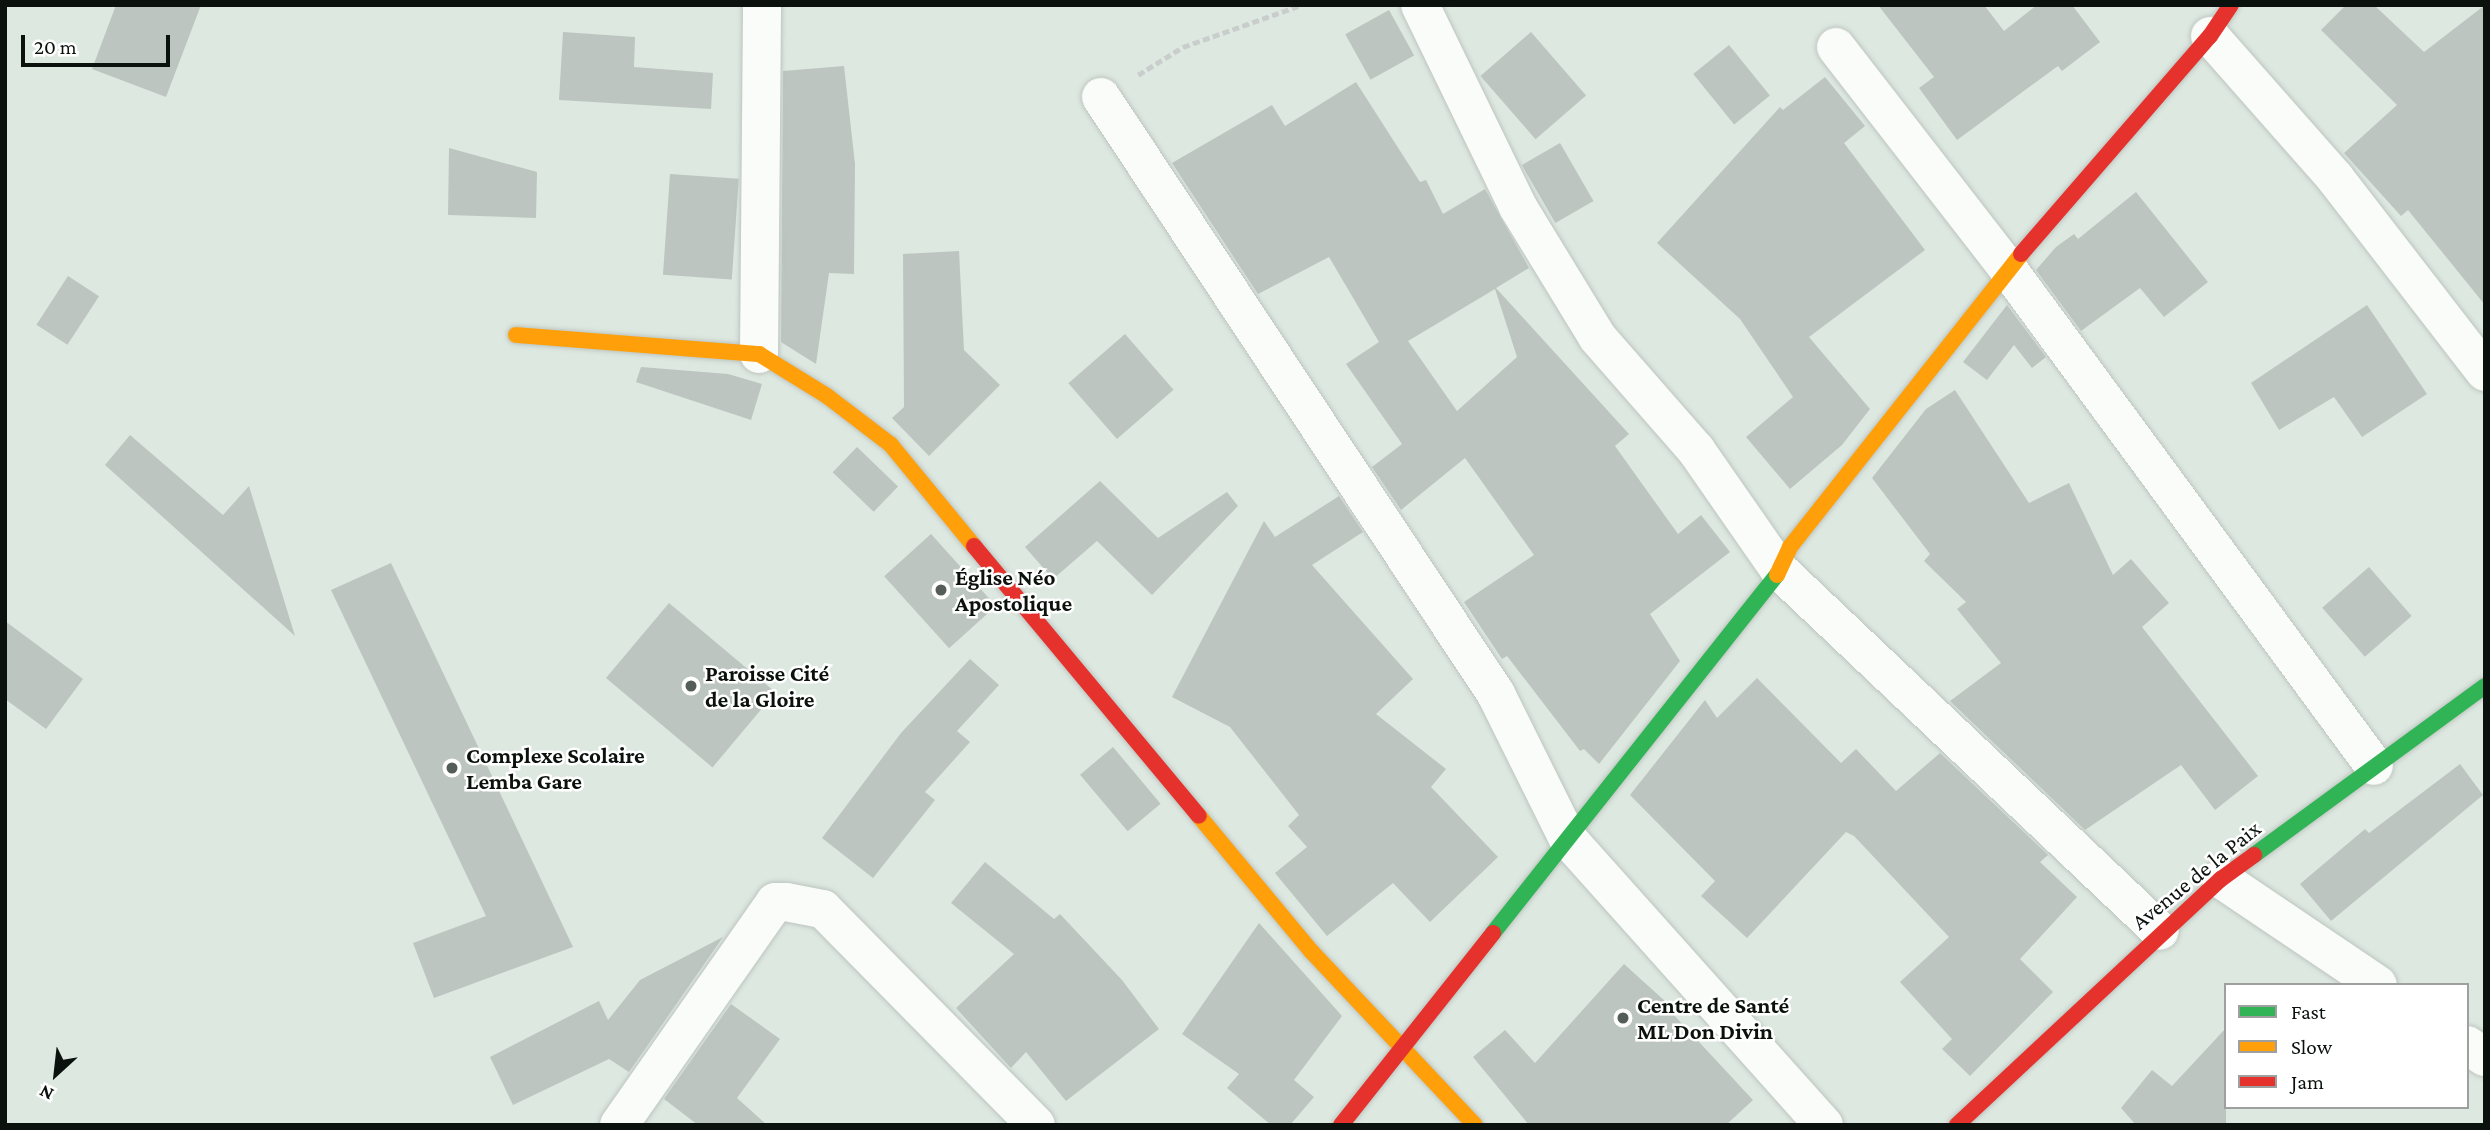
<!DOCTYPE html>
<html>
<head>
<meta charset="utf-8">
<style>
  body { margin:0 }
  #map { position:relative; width:2490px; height:1130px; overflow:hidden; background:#dde8e1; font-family:"Crimson Pro",serif }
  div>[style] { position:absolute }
  .building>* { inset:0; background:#bdc5c0; transform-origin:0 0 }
  .path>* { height:4.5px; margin-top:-2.25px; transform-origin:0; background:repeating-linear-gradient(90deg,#c9cdcb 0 7px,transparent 0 10.5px) }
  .roads { filter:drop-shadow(0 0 2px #bdc5bf) drop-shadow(0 0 2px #bdc5bf) }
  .street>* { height:38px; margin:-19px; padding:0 19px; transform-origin:19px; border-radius:19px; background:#fafcfa }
  .fast>* { height:16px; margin:-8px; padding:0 8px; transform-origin:8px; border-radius:8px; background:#30b455 }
  .slow>* { height:16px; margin:-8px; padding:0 8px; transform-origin:8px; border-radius:8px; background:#ff9f0a }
  .jam>* { height:16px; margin:-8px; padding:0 8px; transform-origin:8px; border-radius:8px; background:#e5322d }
  .dots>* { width:19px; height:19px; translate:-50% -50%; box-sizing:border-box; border:4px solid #fff; border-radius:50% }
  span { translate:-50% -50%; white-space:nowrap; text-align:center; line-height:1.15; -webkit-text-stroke:5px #fff; paint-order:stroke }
  .poi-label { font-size:23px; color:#0b120e; font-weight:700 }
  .left { translate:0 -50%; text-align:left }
  .street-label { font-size:23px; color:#0b120e }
  .frame { position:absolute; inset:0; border:7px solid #0b120e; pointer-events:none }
  .legend { position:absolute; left:2224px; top:983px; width:245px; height:126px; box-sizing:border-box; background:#fff; border:2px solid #9da09f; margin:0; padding:9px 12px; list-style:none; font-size:21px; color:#0b120e }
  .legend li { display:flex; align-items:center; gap:14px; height:35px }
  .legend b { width:35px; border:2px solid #9da09f }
  .north { position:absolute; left:21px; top:1039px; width:70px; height:70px; -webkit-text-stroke:5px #fff; paint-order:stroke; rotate:207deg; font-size:19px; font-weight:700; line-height:28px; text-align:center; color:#0b120e }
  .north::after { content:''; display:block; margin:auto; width:24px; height:32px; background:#0b120e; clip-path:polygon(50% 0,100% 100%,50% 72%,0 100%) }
  .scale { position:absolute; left:21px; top:35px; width:149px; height:32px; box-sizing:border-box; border:4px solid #0b120e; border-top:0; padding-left:9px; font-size:21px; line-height:24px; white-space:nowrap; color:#0b120e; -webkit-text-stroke:5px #fff; paint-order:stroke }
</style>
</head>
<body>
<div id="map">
  <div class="building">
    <i style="clip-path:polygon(116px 5px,201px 5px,166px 97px,92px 69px)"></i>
    <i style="clip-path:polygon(1878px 5px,1984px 5px,2004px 31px,2037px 5px,2072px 5px,2100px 42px,2062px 71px,2058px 66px,1957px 140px,1919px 88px,1934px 77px)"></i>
    <i style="clip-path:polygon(2346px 5px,2374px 5px,2424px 52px,2485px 5px,2485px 305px,2408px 210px,2401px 216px,2344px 153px,2397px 105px,2321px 30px)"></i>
    <i style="left:1389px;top:10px;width:52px;height:50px;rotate:61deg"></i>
    <i style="clip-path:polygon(563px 32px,635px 37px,634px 67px,713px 73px,711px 109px,559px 100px)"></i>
    <i style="left:1531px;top:32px;width:84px;height:67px;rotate:49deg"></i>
    <i style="left:1729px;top:45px;width:65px;height:46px;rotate:51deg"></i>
    <i style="clip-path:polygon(844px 66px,855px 164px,854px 274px,829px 273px,816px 364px,781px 342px,783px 71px)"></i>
    <i style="clip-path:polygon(1825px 77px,1865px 126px,1844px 143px,1925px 250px,1809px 337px,1870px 409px,1842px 445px,1790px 489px,1746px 437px,1793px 397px,1740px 319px,1657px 243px,1780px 107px,1783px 110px)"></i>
    <i style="clip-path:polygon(evenodd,1356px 82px,1420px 182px,1426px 180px,1443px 214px,1485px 189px,1529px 268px,1496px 288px,1629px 434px,1615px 446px,1678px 534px,1701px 515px,1730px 552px,1650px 614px,1680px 661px,1599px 764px,1584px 749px,1580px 751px,1507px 656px,1502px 659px,1464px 602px,1534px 555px,1465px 458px,1401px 510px,1372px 467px,1402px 444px,1346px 364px,1379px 342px,1329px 257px,1258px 294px,1172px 163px,1272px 105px,1285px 126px,1356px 82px,1495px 289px,1517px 357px,1457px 411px,1408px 341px,1495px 289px)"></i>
    <i style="left:1560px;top:143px;width:67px;height:44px;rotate:60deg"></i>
    <i style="clip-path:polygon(449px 148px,537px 172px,536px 218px,448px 215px)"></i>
    <i style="left:670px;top:174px;width:69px;height:101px;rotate:4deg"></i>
    <i style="clip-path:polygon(2136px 192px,2208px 282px,2164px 317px,2140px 288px,2081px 331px,2036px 270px,2056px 247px,2074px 234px,2078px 239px)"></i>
    <i style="clip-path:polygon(959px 251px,964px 350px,1000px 385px,929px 456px,892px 418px,904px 407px,903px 254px)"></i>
    <i style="left:68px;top:276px;width:37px;height:58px;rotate:33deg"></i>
    <i style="clip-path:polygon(2007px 305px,2046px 357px,2032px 368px,2014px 345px,1987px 380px,1963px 362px)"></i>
    <i style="clip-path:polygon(2367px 305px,2427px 394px,2362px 437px,2334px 397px,2279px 430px,2251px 383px)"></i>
    <i style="left:1125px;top:334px;width:74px;height:75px;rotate:49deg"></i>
    <i style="clip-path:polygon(641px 367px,728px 374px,762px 384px,751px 420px,636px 382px)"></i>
    <i style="clip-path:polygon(1955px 390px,2029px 503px,2069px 483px,2113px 575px,2131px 559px,2169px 603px,2142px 627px,2258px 776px,2215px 810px,2181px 765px,2085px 830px,1950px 701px,2001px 663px,1957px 609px,1966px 602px,1924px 561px,1930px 554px,1872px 478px,1926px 409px)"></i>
    <i style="clip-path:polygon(130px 435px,223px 515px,249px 486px,295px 636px,105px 465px)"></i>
    <i style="left:857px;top:447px;width:57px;height:35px;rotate:44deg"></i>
    <i style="clip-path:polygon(1100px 481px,1158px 538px,1227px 492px,1238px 506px,1152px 595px,1097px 541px,1053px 579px,1025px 547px)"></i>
    <i style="clip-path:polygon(1339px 496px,1363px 532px,1312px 565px,1413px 679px,1376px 714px,1446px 769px,1431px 787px,1498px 857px,1430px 922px,1393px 883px,1327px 936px,1275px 873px,1307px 847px,1288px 826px,1299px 815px,1230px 727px,1172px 697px,1264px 521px,1275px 537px)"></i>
    <i style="left:931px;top:534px;width:97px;height:63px;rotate:48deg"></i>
    <i style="clip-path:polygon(391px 563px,573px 947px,434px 998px,413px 943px,486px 916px,331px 590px)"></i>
    <i style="left:2369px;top:567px;width:65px;height:62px;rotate:49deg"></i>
    <i style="left:669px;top:603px;width:139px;height:98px;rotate:40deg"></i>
    <i style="clip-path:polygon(5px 621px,83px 679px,46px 729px,5px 699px)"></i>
    <i style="clip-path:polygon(970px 659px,999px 685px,957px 731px,970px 742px,925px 792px,935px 800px,873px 878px,822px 838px,901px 733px)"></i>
    <i style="clip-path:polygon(1757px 678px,1841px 763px,1856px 749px,1896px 791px,1940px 753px,2048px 855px,2040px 862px,2077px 897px,2020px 959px,2053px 992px,1970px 1076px,1942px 1049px,1952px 1039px,1900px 982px,1949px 937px,1854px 836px,1846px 832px,1747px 938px,1701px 896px,1715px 881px,1630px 795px,1705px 700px,1717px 718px)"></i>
    <i style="left:1113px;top:747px;width:74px;height:43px;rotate:50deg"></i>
    <i style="clip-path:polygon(2460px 764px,2483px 795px,2331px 921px,2300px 884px,2365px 829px,2369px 833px)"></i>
    <i style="clip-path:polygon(985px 862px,1054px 919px,1060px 914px,1122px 980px,1159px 1029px,1066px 1101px,1026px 1052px,1011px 1068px,956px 1008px,1014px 954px,951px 903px)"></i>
    <i style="clip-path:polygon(1259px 923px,1342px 1016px,1294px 1080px,1314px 1097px,1290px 1125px,1271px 1125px,1227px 1088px,1239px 1074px,1182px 1034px)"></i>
    <i style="clip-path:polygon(723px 937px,629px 1072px,609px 1059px,513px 1105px,490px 1057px,599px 1001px,608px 1020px,640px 980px)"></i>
    <i style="clip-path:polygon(1624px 964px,1676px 1011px,1673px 1014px,1753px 1100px,1726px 1125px,1529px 1125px,1473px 1057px,1505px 1030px,1535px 1063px)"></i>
    <i style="clip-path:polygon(731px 1004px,780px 1039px,737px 1098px,767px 1125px,698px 1125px,664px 1099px)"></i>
    <i style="clip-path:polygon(2226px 1028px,2226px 1125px,2136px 1125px,2121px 1108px,2152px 1070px,2172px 1086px)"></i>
  </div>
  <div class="path">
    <i style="left:1138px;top:75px;width:53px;rotate:-31.9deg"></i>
    <i style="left:1183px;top:47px;width:125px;rotate:-19.6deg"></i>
  </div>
  <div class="roads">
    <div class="street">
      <i style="left:1420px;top:5px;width:225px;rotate:64.1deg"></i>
      <i style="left:1518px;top:207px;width:153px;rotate:58.6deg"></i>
      <i style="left:1598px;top:338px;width:149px;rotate:48.8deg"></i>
      <i style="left:1696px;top:450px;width:147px;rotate:55.2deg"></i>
      <i style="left:1780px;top:571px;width:523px;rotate:43.45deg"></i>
      <i style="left:2210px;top:36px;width:189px;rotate:48.6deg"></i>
      <i style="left:2335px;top:178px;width:245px;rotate:52.3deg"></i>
      <i style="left:1836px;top:47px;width:281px;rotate:52.2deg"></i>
      <i style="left:2008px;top:269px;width:617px;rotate:53.63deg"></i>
      <i style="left:1101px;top:97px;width:716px;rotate:56.51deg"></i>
      <i style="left:1496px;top:694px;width:162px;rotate:63.6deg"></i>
      <i style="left:1568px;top:839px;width:384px;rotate:48.2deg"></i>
      <i style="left:759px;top:354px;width:349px;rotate:-89.5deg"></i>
      <i style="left:2221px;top:879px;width:189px;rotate:34deg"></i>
      <i style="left:2467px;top:1045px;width:22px;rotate:34deg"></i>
      <i style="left:619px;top:1125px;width:272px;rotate:-55deg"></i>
      <i style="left:775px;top:902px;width:11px"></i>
      <i style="left:786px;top:902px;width:38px;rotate:11deg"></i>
      <i style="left:823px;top:909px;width:303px;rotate:45.4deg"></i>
    </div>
    <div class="fast">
      <i style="left:2254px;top:855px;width:286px;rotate:-36.2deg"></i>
      <i style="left:1493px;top:933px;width:457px;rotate:-51.6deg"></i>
    </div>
    <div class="slow">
      <i style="left:516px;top:335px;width:244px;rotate:4.5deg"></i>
      <i style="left:759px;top:354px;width:80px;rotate:31.7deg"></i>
      <i style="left:827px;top:396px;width:81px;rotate:37.4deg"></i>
      <i style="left:891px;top:445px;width:131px;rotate:50.6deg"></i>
      <i style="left:1777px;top:575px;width:31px;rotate:-65deg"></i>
      <i style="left:1790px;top:547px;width:373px;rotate:-51.7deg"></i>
      <i style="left:1199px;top:816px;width:175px;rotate:50.3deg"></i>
      <i style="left:1311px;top:951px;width:239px;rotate:46.7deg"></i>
    </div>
    <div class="jam">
      <i style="left:2021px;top:254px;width:289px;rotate:-49.1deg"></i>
      <i style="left:2210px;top:36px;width:37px;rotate:-56deg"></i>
      <i style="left:974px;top:546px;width:351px;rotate:50.2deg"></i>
      <i style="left:1341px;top:1125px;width:245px;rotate:-51.6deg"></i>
      <i style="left:1957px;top:1125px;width:361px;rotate:-43deg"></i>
      <i style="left:2221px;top:879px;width:41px;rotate:-36deg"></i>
    </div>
  </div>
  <div class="dots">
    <i style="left:941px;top:590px;background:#545d58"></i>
    <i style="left:691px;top:686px;background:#545d58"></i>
    <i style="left:452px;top:768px;background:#545d58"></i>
    <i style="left:1623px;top:1018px;background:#545d58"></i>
  </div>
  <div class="poi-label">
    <span class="left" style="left:955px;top:590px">Église Néo<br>Apostolique</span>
    <span class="left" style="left:705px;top:686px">Paroisse Cité<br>de la Gloire</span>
    <span class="left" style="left:466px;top:768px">Complexe Scolaire<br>Lemba Gare</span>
    <span class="left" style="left:1637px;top:1018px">Centre de Santé<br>ML Don Divin</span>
  </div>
  <div class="street-label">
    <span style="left:2196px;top:875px;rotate:-39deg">Avenue de la Paix</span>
  </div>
  <div class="frame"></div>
  <ul class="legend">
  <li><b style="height:9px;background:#30b455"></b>Fast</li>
  <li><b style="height:9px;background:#ff9f0a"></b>Slow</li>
  <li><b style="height:9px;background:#e5322d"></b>Jam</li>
  </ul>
  <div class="north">N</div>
  <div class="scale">20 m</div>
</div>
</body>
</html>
